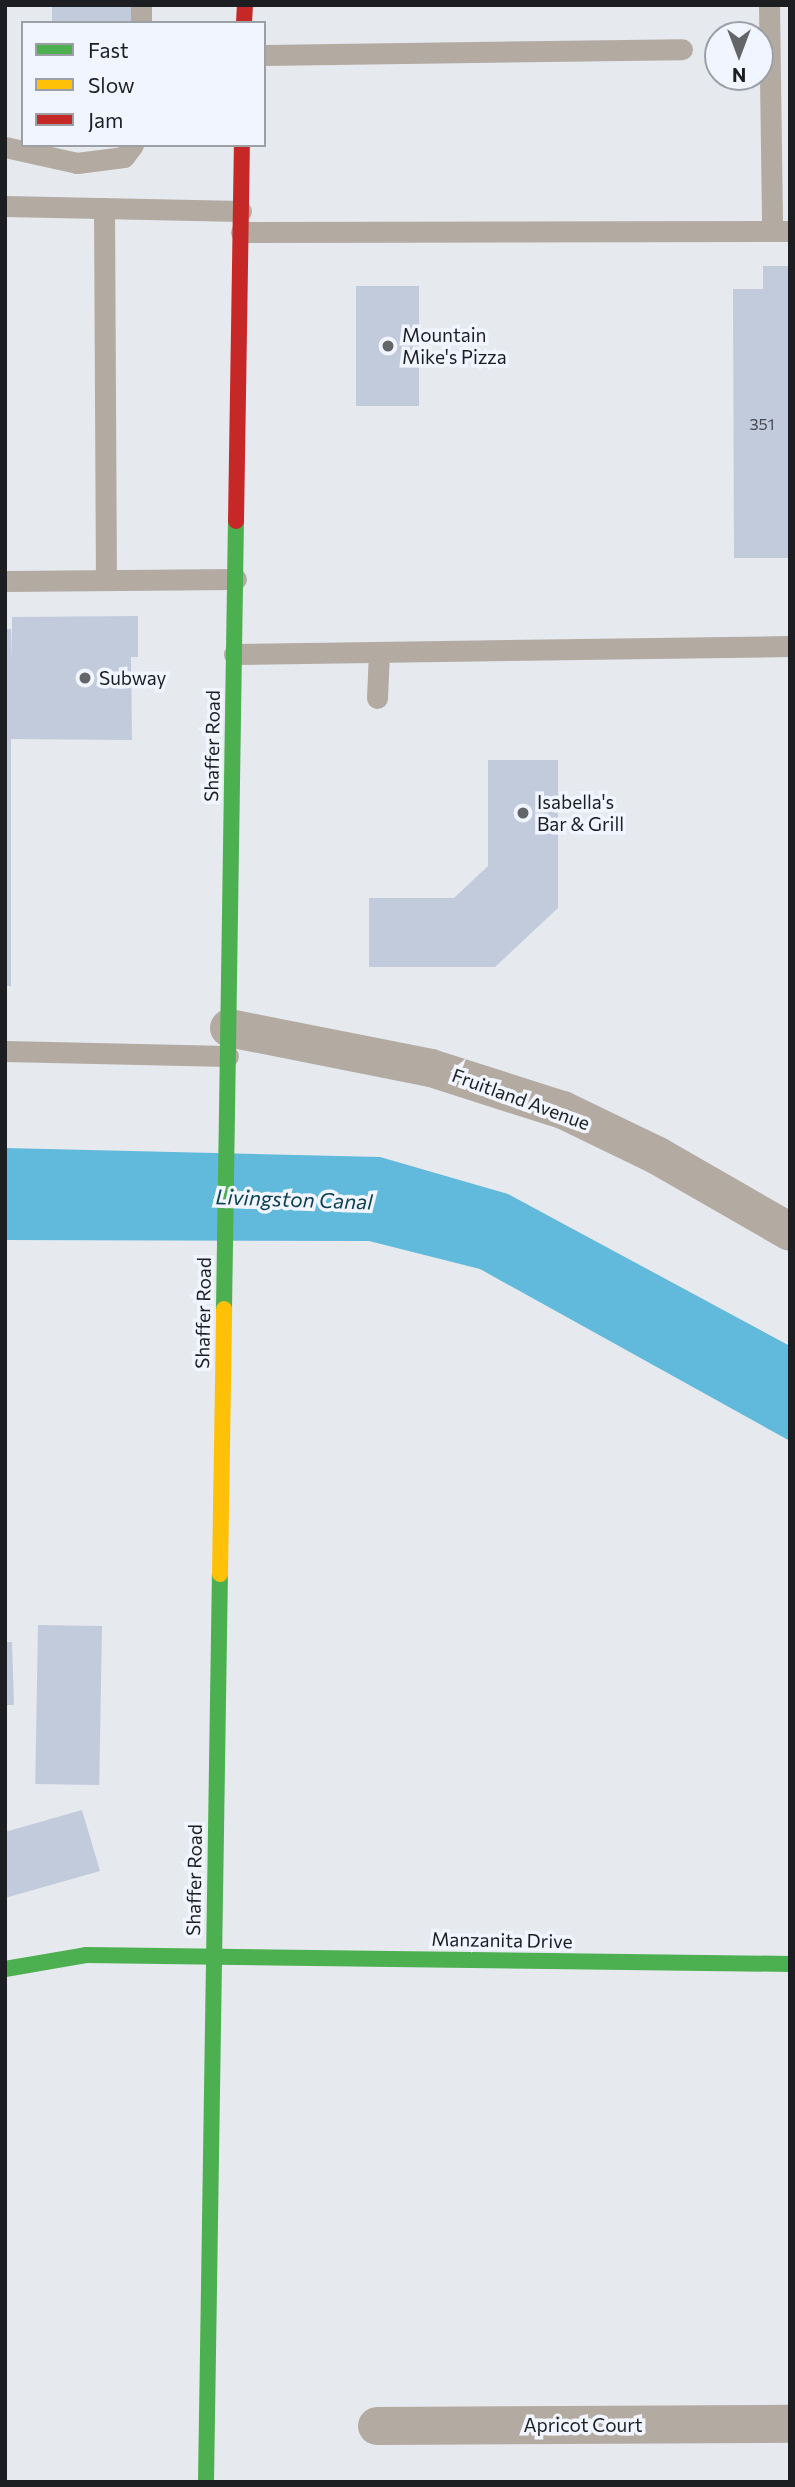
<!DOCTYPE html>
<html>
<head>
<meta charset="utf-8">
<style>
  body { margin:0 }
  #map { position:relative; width:795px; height:2487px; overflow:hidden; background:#e6e9ee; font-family:Commissioner,sans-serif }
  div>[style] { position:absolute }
  .water>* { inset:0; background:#61b9db }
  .building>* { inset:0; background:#c2cbdc; transform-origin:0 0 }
  .lane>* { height:21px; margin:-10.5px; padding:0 10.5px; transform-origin:10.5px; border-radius:10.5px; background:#b3aaa2 }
  .street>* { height:38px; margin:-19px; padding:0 19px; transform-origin:19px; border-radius:19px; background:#b3aaa2 }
  .fast>* { height:16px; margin:-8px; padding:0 8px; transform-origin:8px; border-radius:8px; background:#4caf50 }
  .slow>* { height:16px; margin:-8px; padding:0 8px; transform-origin:8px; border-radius:8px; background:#ffc107 }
  .jam>* { height:16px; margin:-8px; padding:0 8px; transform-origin:8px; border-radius:8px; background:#c62828 }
  .dots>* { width:19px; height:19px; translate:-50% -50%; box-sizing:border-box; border:4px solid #f0f5ff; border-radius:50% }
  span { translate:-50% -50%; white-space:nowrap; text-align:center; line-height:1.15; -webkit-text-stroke:7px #f0f5ff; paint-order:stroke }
  .number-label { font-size:16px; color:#464950 }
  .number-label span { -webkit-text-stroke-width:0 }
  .poi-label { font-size:19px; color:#1c1e21 }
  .left { translate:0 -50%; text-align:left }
  .street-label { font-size:19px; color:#1c1e21 }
  .water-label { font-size:21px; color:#0d4053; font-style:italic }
  .frame { position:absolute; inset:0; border:7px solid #1c1e21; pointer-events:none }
  .legend { position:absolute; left:21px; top:21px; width:245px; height:126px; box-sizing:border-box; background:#f0f5ff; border:2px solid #9b9fa6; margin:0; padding:9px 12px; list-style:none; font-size:21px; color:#1c1e21 }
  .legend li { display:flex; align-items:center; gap:14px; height:35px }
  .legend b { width:35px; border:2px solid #9b9fa6 }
  .north { position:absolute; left:704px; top:21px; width:70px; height:70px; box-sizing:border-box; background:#f0f5ff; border:2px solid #9b9fa6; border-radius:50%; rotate:180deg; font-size:19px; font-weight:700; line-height:28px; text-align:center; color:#1c1e21 }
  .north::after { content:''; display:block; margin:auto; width:24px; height:32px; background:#636569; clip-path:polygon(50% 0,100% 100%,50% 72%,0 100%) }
</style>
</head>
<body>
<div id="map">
  <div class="water">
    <i style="clip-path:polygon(5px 1148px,380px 1157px,508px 1194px,790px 1346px,790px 1441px,480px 1269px,369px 1241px,5px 1240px)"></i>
  </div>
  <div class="building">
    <i style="left:52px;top:5px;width:81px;height:18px"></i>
    <i style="clip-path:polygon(763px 266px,790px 266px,790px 558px,734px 558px,733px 289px,763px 289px)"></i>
    <i style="left:356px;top:286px;width:63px;height:120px"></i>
    <i style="clip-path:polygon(138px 616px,138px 657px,131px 657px,132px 740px,11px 739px,11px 986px,5px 986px,5px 629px,11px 629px,12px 661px,12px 617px)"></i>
    <i style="clip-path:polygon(488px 760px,558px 760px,558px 908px,495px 967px,369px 967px,369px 898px,454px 898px,488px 866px)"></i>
    <i style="left:38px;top:1625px;width:64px;height:159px;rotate:1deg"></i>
    <i style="clip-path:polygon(5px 1642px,12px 1642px,14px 1705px,5px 1705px)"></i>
    <i style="clip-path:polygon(82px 1810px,100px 1871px,5px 1898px,5px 1832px)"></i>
  </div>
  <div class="lane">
    <i style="left:141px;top:5px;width:18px;rotate:90deg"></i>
    <i style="left:769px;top:5px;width:226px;rotate:89.2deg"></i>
    <i style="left:264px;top:55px;width:418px;rotate:-0.8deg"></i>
    <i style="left:5px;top:147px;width:74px;rotate:12.5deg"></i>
    <i style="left:77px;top:163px;width:47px;rotate:-7.3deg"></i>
    <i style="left:124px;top:157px;width:15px;rotate:-53deg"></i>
    <i style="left:5px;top:206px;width:236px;rotate:1.2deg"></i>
    <i style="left:104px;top:208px;width:371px;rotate:89.7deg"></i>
    <i style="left:241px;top:232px;width:549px;rotate:-0.1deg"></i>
    <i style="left:5px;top:581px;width:231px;rotate:-0.5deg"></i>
    <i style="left:234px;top:654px;width:556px;rotate:-0.82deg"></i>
    <i style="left:377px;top:698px;width:46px;rotate:-87.5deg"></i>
    <i style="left:5px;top:1051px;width:223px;rotate:1.3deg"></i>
  </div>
  <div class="street">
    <i style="left:229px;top:1028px;width:206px;rotate:11.2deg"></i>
    <i style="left:431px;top:1068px;width:139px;rotate:17.7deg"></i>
    <i style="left:563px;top:1110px;width:106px;rotate:25.8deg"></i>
    <i style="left:658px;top:1156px;width:152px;rotate:29.9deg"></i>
    <i style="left:377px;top:2426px;width:413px;rotate:-0.3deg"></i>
  </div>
  <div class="fast">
    <i style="left:224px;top:1309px;width:788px;rotate:-89.13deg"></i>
    <i style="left:5px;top:1969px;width:82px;rotate:-9.8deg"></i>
    <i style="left:86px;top:1955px;width:704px;rotate:0.73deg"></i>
    <i style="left:206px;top:2482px;width:908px;rotate:-89.12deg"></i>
  </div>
  <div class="slow">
    <i style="left:220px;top:1574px;width:265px;rotate:-89.1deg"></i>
  </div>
  <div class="jam">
    <i style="left:244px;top:23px;width:18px;rotate:-87deg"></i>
    <i style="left:236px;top:521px;width:376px;rotate:-89.1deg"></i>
  </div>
  <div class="dots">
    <i style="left:388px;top:346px;background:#636569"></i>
    <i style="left:85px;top:678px;background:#636569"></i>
    <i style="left:523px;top:813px;background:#636569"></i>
  </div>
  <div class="number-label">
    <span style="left:762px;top:424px">351</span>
  </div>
  <div class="poi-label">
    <span class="left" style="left:402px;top:346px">Mountain<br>Mike's Pizza</span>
    <span class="left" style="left:99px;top:678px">Subway</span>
    <span class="left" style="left:537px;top:813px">Isabella's<br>Bar &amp; Grill</span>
  </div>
  <div class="street-label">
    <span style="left:212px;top:746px;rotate:-89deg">Shaffer Road</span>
    <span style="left:521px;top:1099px;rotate:20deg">Fruitland Avenue</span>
    <span style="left:203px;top:1313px;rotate:-89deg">Shaffer Road</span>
    <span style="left:194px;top:1880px;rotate:-89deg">Shaffer Road</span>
    <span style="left:502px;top:1940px;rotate:1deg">Manzanita Drive</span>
    <span style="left:583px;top:2425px">Apricot Court</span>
  </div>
  <div class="water-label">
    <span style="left:294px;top:1199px;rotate:2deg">Livingston Canal</span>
  </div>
  <div class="frame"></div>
  <ul class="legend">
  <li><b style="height:9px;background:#4caf50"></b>Fast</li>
  <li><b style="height:9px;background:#ffc107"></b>Slow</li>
  <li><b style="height:9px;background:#c62828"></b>Jam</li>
  </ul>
  <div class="north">N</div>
</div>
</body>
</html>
